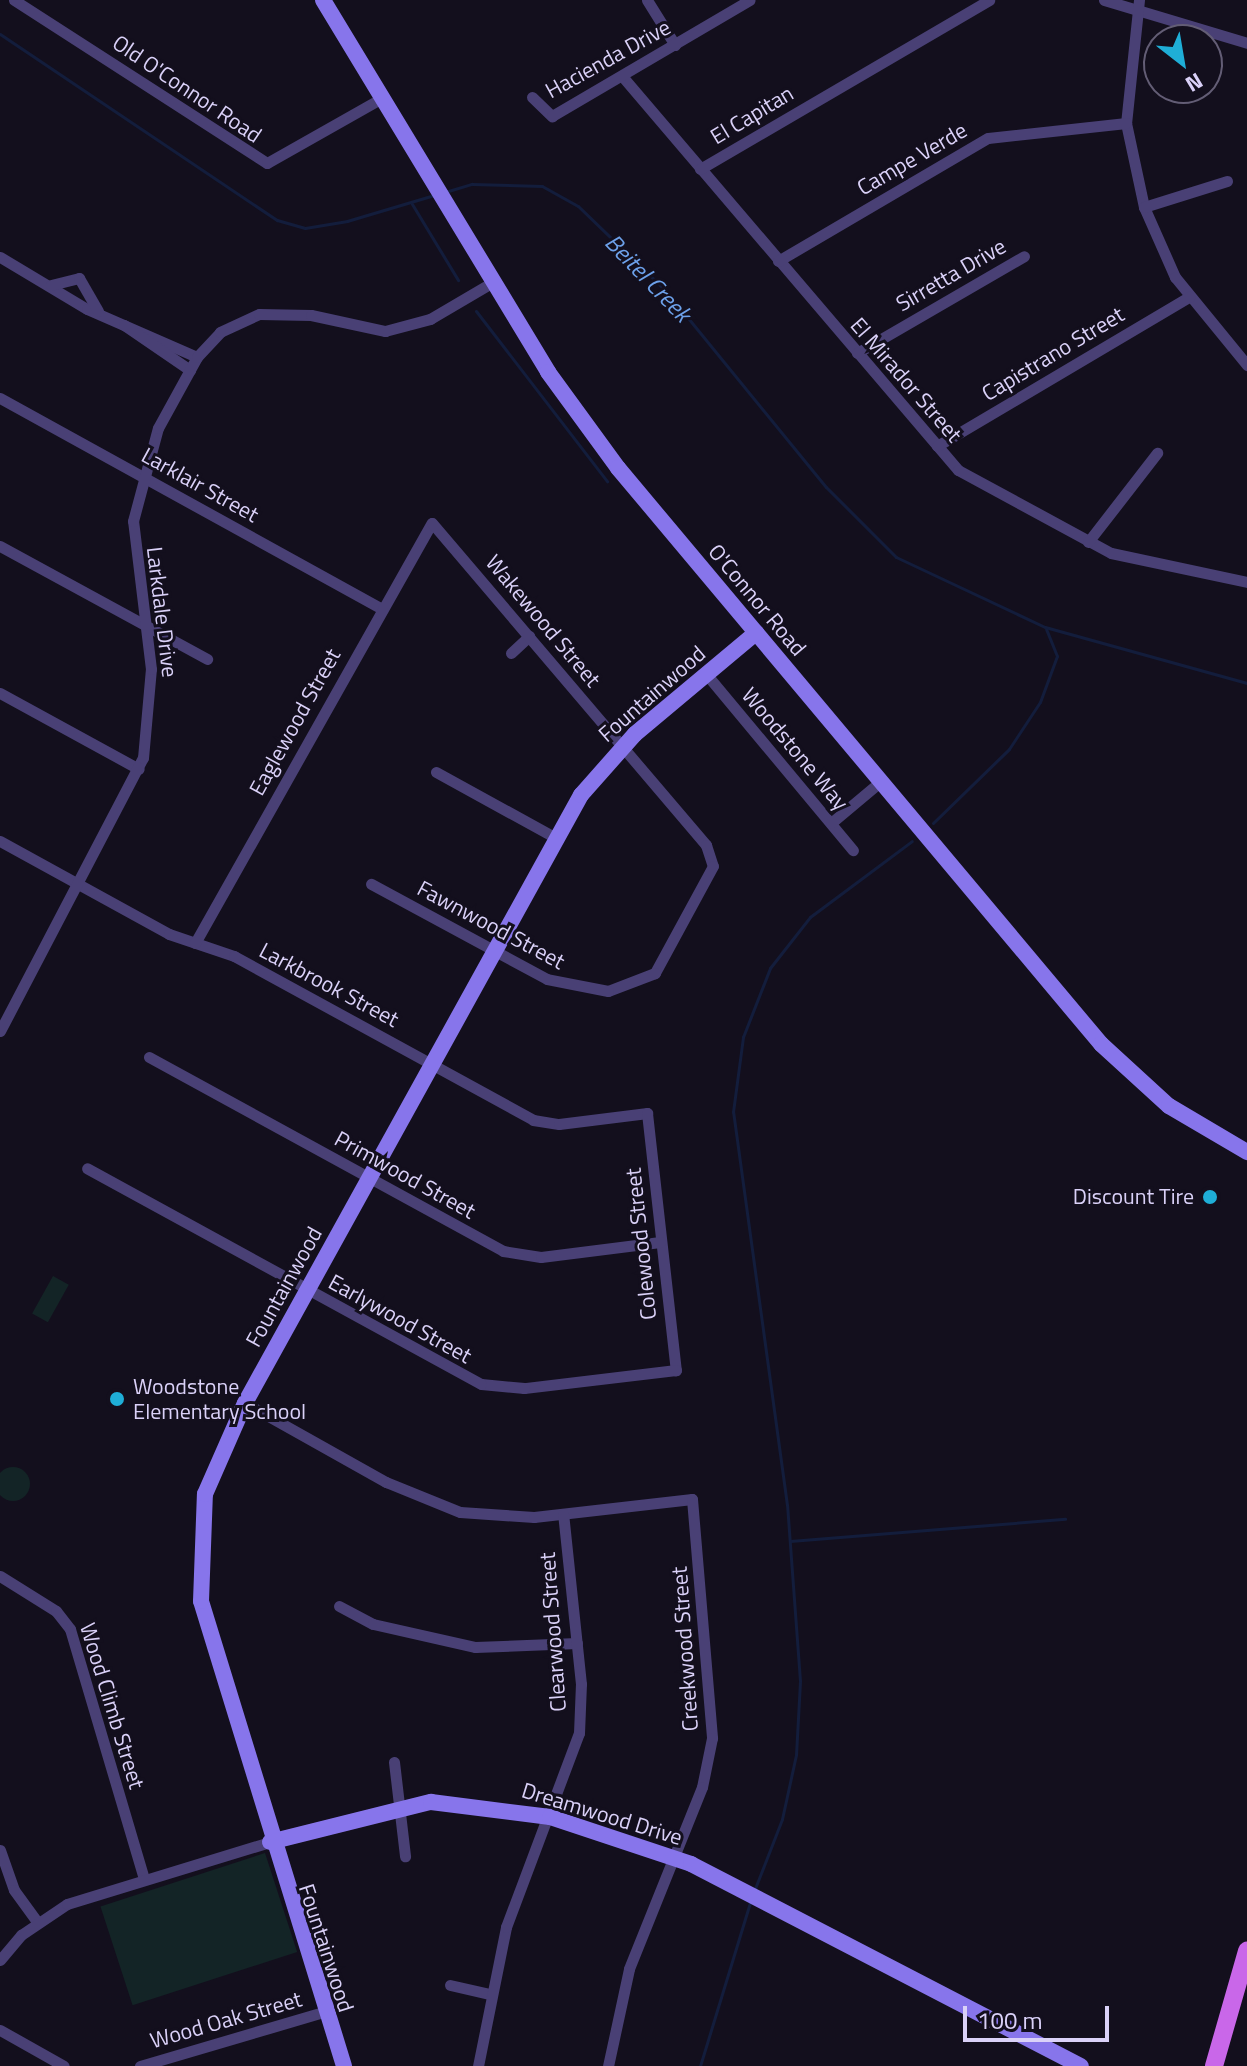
<!DOCTYPE html>
<html>
<head>
<meta charset="utf-8">
<style>
  body { margin:0 }
  #map { position:relative; width:1247px; height:2066px; overflow:hidden; background:#130f1d; font-family:"Titillium Web",sans-serif }
  div>[style] { position:absolute }
  .green>* { inset:0; background:#132426; transform-origin:0 0 }
  .round { border-radius:50% }
  .stream>* { height:3px; margin:-1.5px; padding:0 1.5px; transform-origin:1.5px; border-radius:1.5px; background:#131d3c }
  .street>* { height:11px; margin:-5.5px; padding:0 5.5px; transform-origin:5.5px; border-radius:5.5px; background:#494075 }
  .secondary>* { height:16px; margin:-8px; padding:0 8px; transform-origin:8px; border-radius:8px; background:#8775eb }
  .primary>* { height:18px; margin:-9px; padding:0 9px; transform-origin:9px; border-radius:9px; background:#c967e9 }
  .dots>* { width:22px; height:22px; translate:-50% -50%; box-sizing:border-box; border:4px solid #130f1d; border-radius:50% }
  span { translate:-50% -50%; white-space:nowrap; text-align:center; line-height:1.15; -webkit-text-stroke:6px #130f1d; paint-order:stroke }
  .street-label { font-size:22px; color:#dad1f8 }
  .poi-label { font-size:22px; color:#dad1f8 }
  .right { translate:-100% -50%; text-align:right }
  .left { translate:0 -50%; text-align:left }
  .water-label { font-size:24px; color:#6da1ea; font-style:italic }
  .north { position:absolute; left:1143px; top:24px; width:80px; height:80px; box-sizing:border-box; background:#130f1d; border:2px solid #635d75; border-radius:50%; rotate:149deg; font-size:22px; font-weight:700; line-height:32px; text-align:center; color:#dad1f8 }
  .north::after { content:''; display:block; margin:auto; width:28px; height:36px; background:#1faed7; clip-path:polygon(50% 0,100% 100%,50% 72%,0 100%) }
  .scale { position:absolute; left:963px; top:2006px; width:146px; height:36px; box-sizing:border-box; border:4px solid #dad1f8; border-top:0; padding-left:10px; font-size:24px; line-height:28px; white-space:nowrap; color:#dad1f8; -webkit-text-stroke:6px #130f1d; paint-order:stroke }
</style>
</head>
<body>
<div id="map">
  <div class="green">
    <i style="left:53px;top:1276px;width:18px;height:43px;rotate:29deg"></i>
    <i class="round" style="left:-4px;top:1467px;width:34px;height:34px"></i>
    <i style="left:265px;top:1853px;width:104px;height:173px;rotate:72deg"></i>
  </div>
  <div class="stream">
    <i style="left:0;top:34px;width:334px;rotate:33.9deg"></i>
    <i style="left:277px;top:220px;width:29px;rotate:16deg"></i>
    <i style="left:305px;top:228px;width:43px;rotate:-9.5deg"></i>
    <i style="left:347px;top:221px;width:91px;rotate:-16.6deg"></i>
    <i style="left:445px;top:192px;width:28px;rotate:-17deg"></i>
    <i style="left:472px;top:184px;width:70px;rotate:1.6deg"></i>
    <i style="left:542px;top:186px;width:41px;rotate:29.1deg"></i>
    <i style="left:578px;top:206px;width:122px;rotate:44deg"></i>
    <i style="left:666px;top:291px;width:253px;rotate:50.8deg"></i>
    <i style="left:826px;top:487px;width:99px;rotate:45deg"></i>
    <i style="left:896px;top:557px;width:165px;rotate:25.2deg"></i>
    <i style="left:1045px;top:627px;width:210px;rotate:15.5deg"></i>
    <i style="left:412px;top:204px;width:89px;rotate:58.8deg"></i>
    <i style="left:476px;top:311px;width:215px;rotate:52.4deg"></i>
    <i style="left:933px;top:823px;width:106px;rotate:-44.2deg"></i>
    <i style="left:1009px;top:749px;width:56px;rotate:-56.6deg"></i>
    <i style="left:1040px;top:702px;width:49px;rotate:-69.7deg"></i>
    <i style="left:1057px;top:656px;width:29px;rotate:-112deg"></i>
    <i style="left:790px;top:1541px;width:276px;rotate:-4.6deg"></i>
    <i style="left:754px;top:1891px;width:77px;rotate:-68.7deg"></i>
    <i style="left:782px;top:1819px;width:66px;rotate:-77.7deg"></i>
    <i style="left:796px;top:1755px;width:74px;rotate:-86.9deg"></i>
    <i style="left:800px;top:1681px;width:176px;rotate:-94.2deg"></i>
    <i style="left:787px;top:1505px;width:397px;rotate:-97.8deg"></i>
    <i style="left:733px;top:1112px;width:76px;rotate:-82.4deg"></i>
    <i style="left:743px;top:1037px;width:74px;rotate:-68.6deg"></i>
    <i style="left:770px;top:968px;width:65px;rotate:-51.9deg"></i>
    <i style="left:810px;top:917px;width:127px;rotate:-36.7deg"></i>
    <i style="left:700px;top:2066px;width:171px;rotate:-73deg"></i>
  </div>
  <div class="street">
    <i style="left:14px;top:0;width:301px;rotate:32.8deg"></i>
    <i style="left:267px;top:163px;width:132px;rotate:-29.5deg"></i>
    <i style="left:647px;top:0;width:53px;rotate:58.1deg"></i>
    <i style="left:1104px;top:0;width:149px;rotate:16.7deg"></i>
    <i style="left:1139px;top:0;width:124px;rotate:96deg"></i>
    <i style="left:1126px;top:123px;width:86px;rotate:77.9deg"></i>
    <i style="left:1144px;top:207px;width:77px;rotate:66.1deg"></i>
    <i style="left:1175px;top:277px;width:114px;rotate:50.7deg"></i>
    <i style="left:622px;top:76px;width:518px;rotate:49.54deg"></i>
    <i style="left:958px;top:470px;width:174px;rotate:28.5deg"></i>
    <i style="left:1111px;top:553px;width:139px;rotate:12deg"></i>
    <i style="left:532px;top:97px;width:28px;rotate:44deg"></i>
    <i style="left:552px;top:116px;width:229px;rotate:-30.4deg"></i>
    <i style="left:700px;top:169px;width:335px;rotate:-30.3deg"></i>
    <i style="left:1144px;top:207px;width:87px;rotate:-17.4deg"></i>
    <i style="left:0;top:257px;width:101px;rotate:30.9deg"></i>
    <i style="left:87px;top:309px;width:120px;rotate:23.6deg"></i>
    <i style="left:778px;top:261px;width:243px;rotate:-30.4deg"></i>
    <i style="left:988px;top:138px;width:139px;rotate:-6.2deg"></i>
    <i style="left:51px;top:285px;width:29px;rotate:-14deg"></i>
    <i style="left:79px;top:278px;width:38px;rotate:60deg"></i>
    <i style="left:124px;top:325px;width:80px;rotate:34.3deg"></i>
    <i style="left:857px;top:353px;width:193px;rotate:-30.1deg"></i>
    <i style="left:0;top:398px;width:435px;rotate:28.9deg"></i>
    <i style="left:937px;top:446px;width:293px;rotate:-30.6deg"></i>
    <i style="left:1088px;top:542px;width:113px;rotate:-52.2deg"></i>
    <i style="left:0;top:546px;width:236px;rotate:28.6deg"></i>
    <i style="left:511px;top:653px;width:25px;rotate:-43deg"></i>
    <i style="left:707px;top:675px;width:228px;rotate:50.2deg"></i>
    <i style="left:0;top:693px;width:158px;rotate:28.7deg"></i>
    <i style="left:436px;top:772px;width:137px;rotate:28.8deg"></i>
    <i style="left:831px;top:823px;width:65px;rotate:-40deg"></i>
    <i style="left:0;top:841px;width:193px;rotate:28.8deg"></i>
    <i style="left:169px;top:934px;width:69px;rotate:18.7deg"></i>
    <i style="left:234px;top:956px;width:341px;rotate:28.7deg"></i>
    <i style="left:533px;top:1120px;width:26px;rotate:9deg"></i>
    <i style="left:559px;top:1124px;width:89px;rotate:-7.1deg"></i>
    <i style="left:647px;top:1113px;width:259px;rotate:83.6deg"></i>
    <i style="left:676px;top:1370px;width:153px;rotate:173.2deg"></i>
    <i style="left:524px;top:1388px;width:43px;rotate:-174.7deg"></i>
    <i style="left:481px;top:1384px;width:449px;rotate:-151.3deg"></i>
    <i style="left:195px;top:943px;width:482px;rotate:-60.6deg"></i>
    <i style="left:432px;top:523px;width:423px;rotate:49.6deg"></i>
    <i style="left:706px;top:845px;width:22px;rotate:72deg"></i>
    <i style="left:713px;top:866px;width:122px;rotate:118.5deg"></i>
    <i style="left:655px;top:973px;width:50px;rotate:159deg"></i>
    <i style="left:608px;top:991px;width:62px;rotate:-168.9deg"></i>
    <i style="left:547px;top:979px;width:200px;rotate:-151.6deg"></i>
    <i style="left:0;top:1031px;width:308px;rotate:-62.4deg"></i>
    <i style="left:143px;top:758px;width:89px;rotate:-84.9deg"></i>
    <i style="left:151px;top:669px;width:149px;rotate:-96.9deg"></i>
    <i style="left:133px;top:521px;width:96px;rotate:-75deg"></i>
    <i style="left:158px;top:428px;width:81px;rotate:-61.2deg"></i>
    <i style="left:197px;top:357px;width:34px;rotate:-47deg"></i>
    <i style="left:220px;top:332px;width:43px;rotate:-24.8deg"></i>
    <i style="left:259px;top:314px;width:52px;rotate:1.1deg"></i>
    <i style="left:311px;top:315px;width:76px;rotate:12.2deg"></i>
    <i style="left:385px;top:331px;width:47px;rotate:-14.9deg"></i>
    <i style="left:430px;top:319px;width:73px;rotate:-30.4deg"></i>
    <i style="left:149px;top:1057px;width:404px;rotate:28.7deg"></i>
    <i style="left:503px;top:1251px;width:38px;rotate:9deg"></i>
    <i style="left:541px;top:1257px;width:120px;rotate:-7.2deg"></i>
    <i style="left:245px;top:1403px;width:162px;rotate:29.3deg"></i>
    <i style="left:386px;top:1482px;width:80px;rotate:22.1deg"></i>
    <i style="left:460px;top:1512px;width:74px;rotate:3.9deg"></i>
    <i style="left:534px;top:1517px;width:159px;rotate:-6.5deg"></i>
    <i style="left:692px;top:1499px;width:240px;rotate:85.2deg"></i>
    <i style="left:712px;top:1738px;width:50px;rotate:101.5deg"></i>
    <i style="left:702px;top:1787px;width:196px;rotate:111.9deg"></i>
    <i style="left:629px;top:1969px;width:99px;rotate:102.2deg"></i>
    <i style="left:0;top:1576px;width:66px;rotate:32deg"></i>
    <i style="left:56px;top:1611px;width:23px;rotate:52deg"></i>
    <i style="left:70px;top:1629px;width:261px;rotate:73.5deg"></i>
    <i style="left:339px;top:1606px;width:38px;rotate:28deg"></i>
    <i style="left:373px;top:1624px;width:105px;rotate:12.7deg"></i>
    <i style="left:475px;top:1647px;width:102px;rotate:-2.2deg"></i>
    <i style="left:394px;top:1762px;width:95px;rotate:83.3deg"></i>
    <i style="left:0;top:1850px;width:42px;rotate:70.7deg"></i>
    <i style="left:14px;top:1890px;width:39px;rotate:54deg"></i>
    <i style="left:0;top:1960px;width:33px;rotate:-50deg"></i>
    <i style="left:21px;top:1935px;width:55px;rotate:-34deg"></i>
    <i style="left:67px;top:1904px;width:212px;rotate:-17deg"></i>
    <i style="left:450px;top:1985px;width:41px;rotate:12.7deg"></i>
    <i style="left:0;top:2030px;width:73px;rotate:29.4deg"></i>
    <i style="left:140px;top:2066px;width:191px;rotate:-16.4deg"></i>
    <i style="left:478px;top:2066px;width:142px;rotate:-78.6deg"></i>
    <i style="left:506px;top:1927px;width:207px;rotate:-69.4deg"></i>
    <i style="left:579px;top:1733px;width:49px;rotate:-87.7deg"></i>
    <i style="left:581px;top:1684px;width:171px;rotate:-96deg"></i>
  </div>
  <div class="secondary">
    <i style="left:323px;top:0;width:435px;rotate:58.8deg"></i>
    <i style="left:548px;top:372px;width:119px;rotate:53.9deg"></i>
    <i style="left:618px;top:468px;width:752px;rotate:50.02deg"></i>
    <i style="left:1101px;top:1044px;width:92px;rotate:42.4deg"></i>
    <i style="left:1169px;top:1106px;width:91px;rotate:30.5deg"></i>
    <i style="left:270px;top:1842px;width:166px;rotate:-14deg"></i>
    <i style="left:431px;top:1802px;width:120px;rotate:7.2deg"></i>
    <i style="left:550px;top:1817px;width:149px;rotate:18.4deg"></i>
    <i style="left:691px;top:1864px;width:439px;rotate:27.4deg"></i>
    <i style="left:344px;top:2066px;width:486px;rotate:-107.1deg"></i>
    <i style="left:201px;top:1601px;width:107px;rotate:-87.9deg"></i>
    <i style="left:205px;top:1494px;width:99px;rotate:-66.3deg"></i>
    <i style="left:245px;top:1403px;width:695px;rotate:-61.07deg"></i>
    <i style="left:581px;top:795px;width:81px;rotate:-48.5deg"></i>
    <i style="left:635px;top:734px;width:158px;rotate:-39.9deg"></i>
  </div>
  <div class="primary">
    <i style="left:1214px;top:2066px;width:120px;rotate:-74deg"></i>
  </div>
  <div class="dots">
    <i style="left:1210px;top:1197px;background:#1faed7"></i>
    <i style="left:117px;top:1399px;background:#1faed7"></i>
  </div>
  <div class="street-label">
    <span style="left:608px;top:59px;rotate:-29deg">Hacienda Drive</span>
    <span style="left:187px;top:89px;rotate:34deg">Old O'Connor Road</span>
    <span style="left:752px;top:115px;rotate:-31deg">El Capitan</span>
    <span style="left:912px;top:159px;rotate:-30deg">Campe Verde</span>
    <span style="left:951px;top:275px;rotate:-30deg">Sirretta Drive</span>
    <span style="left:1053px;top:354px;rotate:-31deg">Capistrano Street</span>
    <span style="left:906px;top:380px;rotate:49deg">El Mirador Street</span>
    <span style="left:200px;top:485px;rotate:29deg">Larklair Street</span>
    <span style="left:757px;top:600px;rotate:50deg">O'Connor Road</span>
    <span style="left:162px;top:612px;rotate:83deg">Larkdale Drive</span>
    <span style="left:543px;top:621px;rotate:50deg">Wakewood Street</span>
    <span style="left:652px;top:694px;rotate:-41deg">Fountainwood</span>
    <span style="left:295px;top:722px;rotate:-61deg">Eaglewood Street</span>
    <span style="left:795px;top:749px;rotate:50deg">Woodstone Way</span>
    <span style="left:491px;top:925px;rotate:28deg">Fawnwood Street</span>
    <span style="left:329px;top:985px;rotate:28deg">Larkbrook Street</span>
    <span style="left:405px;top:1175px;rotate:29deg">Primwood Street</span>
    <span style="left:641px;top:1244px;rotate:-96deg">Colewood Street</span>
    <span style="left:284px;top:1287px;rotate:-61deg">Fountainwood</span>
    <span style="left:400px;top:1319px;rotate:29deg">Earlywood Street</span>
    <span style="left:553px;top:1632px;rotate:-94deg">Clearwood Street</span>
    <span style="left:685px;top:1649px;rotate:-94deg">Creekwood Street</span>
    <span style="left:112px;top:1706px;rotate:73deg">Wood Climb Street</span>
    <span style="left:602px;top:1814px;rotate:17deg">Dreamwood Drive</span>
    <span style="left:326px;top:1948px;rotate:72deg">Fountainwood</span>
    <span style="left:226px;top:2020px;rotate:-16deg">Wood Oak Street</span>
  </div>
  <div class="poi-label">
    <span class="right" style="left:1194px;top:1197px">Discount Tire</span>
    <span class="left" style="left:133px;top:1399px">Woodstone<br>Elementary School</span>
  </div>
  <div class="water-label">
    <span style="left:648px;top:278px;rotate:46deg">Beitel Creek</span>
  </div>
  <div class="north">N</div>
  <div class="scale">100 m</div>
</div>
</body>
</html>
